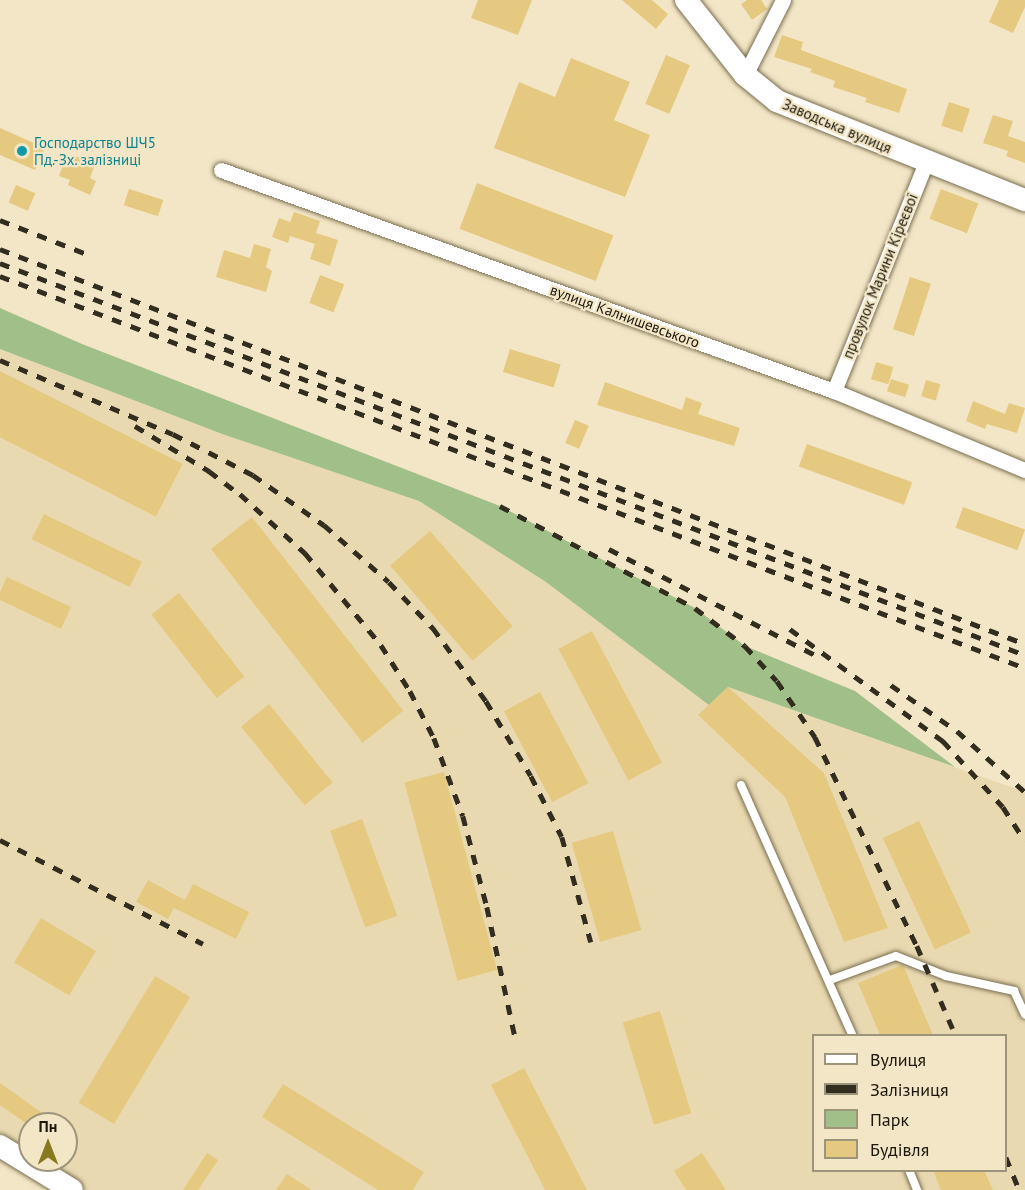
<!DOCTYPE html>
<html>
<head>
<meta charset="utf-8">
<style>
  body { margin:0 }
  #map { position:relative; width:1025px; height:1190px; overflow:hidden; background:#f3e6c6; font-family:"PT Sans",sans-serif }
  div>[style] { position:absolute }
  .built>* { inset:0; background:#e9d9b1 }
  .green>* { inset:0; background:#a0bf89 }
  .building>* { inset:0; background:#e6c980; transform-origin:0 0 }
  .roads { filter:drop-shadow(0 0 2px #796e51) drop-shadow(0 0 2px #796e51) }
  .lane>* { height:8px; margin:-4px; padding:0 4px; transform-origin:4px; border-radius:4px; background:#fff }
  .street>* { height:15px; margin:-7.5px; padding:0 7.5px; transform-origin:7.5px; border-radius:7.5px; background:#fff }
  .secondary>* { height:22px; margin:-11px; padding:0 11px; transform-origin:11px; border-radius:11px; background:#fff }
  .rail>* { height:4.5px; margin-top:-2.25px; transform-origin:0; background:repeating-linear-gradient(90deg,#322d1f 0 10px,transparent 0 20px) }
  .dots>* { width:16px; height:16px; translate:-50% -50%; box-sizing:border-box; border:3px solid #f3e6c6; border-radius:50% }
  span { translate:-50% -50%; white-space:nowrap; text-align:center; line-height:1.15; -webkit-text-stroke:4.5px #f3e6c6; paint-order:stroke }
  .street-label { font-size:15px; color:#1c180c }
  .culture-label { font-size:15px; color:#0d838f }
  .left { translate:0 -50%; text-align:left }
  .legend { position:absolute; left:812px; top:1034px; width:195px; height:138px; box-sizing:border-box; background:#f3e6c6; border:2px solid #9d947c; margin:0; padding:8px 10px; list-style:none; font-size:18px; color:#1c180c }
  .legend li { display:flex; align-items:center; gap:12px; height:30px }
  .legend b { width:30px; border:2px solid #9d947c }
  .north { position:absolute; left:18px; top:1112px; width:60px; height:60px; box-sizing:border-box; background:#f3e6c6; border:2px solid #9d947c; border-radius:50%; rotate:0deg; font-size:16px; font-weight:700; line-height:24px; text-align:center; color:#1c180c }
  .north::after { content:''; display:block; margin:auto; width:21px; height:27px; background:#87791e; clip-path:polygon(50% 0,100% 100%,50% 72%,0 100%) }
</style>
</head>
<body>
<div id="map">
  <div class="built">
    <i style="clip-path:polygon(evenodd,0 349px,225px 435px,419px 501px,546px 582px,728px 687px,1025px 792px,1025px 1190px,84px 1190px,35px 1160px,66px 1160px,66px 1124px,30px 1124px,30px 1157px,0 1139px,0 349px,814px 1036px,1006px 1036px,1006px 1170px,814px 1170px,814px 1036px)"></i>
  </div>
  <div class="green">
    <i style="clip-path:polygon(0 308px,82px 344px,500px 506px,695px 608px,745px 646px,855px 691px,955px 767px,728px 687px,709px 705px,546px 582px,419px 501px,225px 435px,0 349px)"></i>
  </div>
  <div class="building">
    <i style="clip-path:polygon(478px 0,532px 0,518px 35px,471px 18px)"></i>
    <i style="clip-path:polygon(622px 0,652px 0,668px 14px,656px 29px)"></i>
    <i style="clip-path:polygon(747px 0,761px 0,767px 9px,752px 20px,741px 4px)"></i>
    <i style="clip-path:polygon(999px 0,1025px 0,1025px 7px,1013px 33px,989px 22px)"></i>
    <i style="clip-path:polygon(782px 35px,803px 42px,801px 50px,907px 89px,899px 113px,865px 102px,867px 98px,833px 87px,835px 81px,810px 72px,812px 69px,774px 57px)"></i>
    <i style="left:666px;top:55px;width:26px;height:53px;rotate:23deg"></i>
    <i style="clip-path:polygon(571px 58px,630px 82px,614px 120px,650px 135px,625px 197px,494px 148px,519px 82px,555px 97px)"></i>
    <i style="left:949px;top:102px;width:22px;height:25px;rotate:18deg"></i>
    <i style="clip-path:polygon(993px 115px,1013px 121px,1008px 136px,1025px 142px,1025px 163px,1006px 156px,1008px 151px,983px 143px)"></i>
    <i style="clip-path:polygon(0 128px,45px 148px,35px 170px,0 155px)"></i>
    <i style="clip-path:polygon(74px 155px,84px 159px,84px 164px,94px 167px,90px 178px,96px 181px,90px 195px,68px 185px,70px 180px,59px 176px,65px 159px,72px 162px)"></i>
    <i style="left:477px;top:183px;width:146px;height:49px;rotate:21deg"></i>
    <i style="left:16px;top:185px;width:21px;height:19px;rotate:23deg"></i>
    <i style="left:129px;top:189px;width:36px;height:17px;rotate:18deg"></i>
    <i style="left:941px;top:189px;width:40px;height:32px;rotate:21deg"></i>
    <i style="clip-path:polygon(294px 212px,320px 221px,316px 233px,338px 240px,330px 266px,310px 259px,315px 244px,290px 236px,288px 243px,272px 237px,279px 218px,290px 222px)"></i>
    <i style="clip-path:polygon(254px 244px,271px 249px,266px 267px,272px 271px,266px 292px,216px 277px,224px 250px,250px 258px)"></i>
    <i style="left:320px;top:275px;width:26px;height:30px;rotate:21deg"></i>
    <i style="left:910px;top:277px;width:22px;height:55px;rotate:18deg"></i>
    <i style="left:510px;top:349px;width:53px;height:24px;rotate:17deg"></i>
    <i style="left:876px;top:362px;width:18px;height:18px;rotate:16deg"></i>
    <i style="left:0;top:371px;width:205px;height:59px;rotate:27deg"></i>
    <i style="left:891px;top:379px;width:19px;height:13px;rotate:18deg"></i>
    <i style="left:926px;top:380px;width:15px;height:17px;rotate:16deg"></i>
    <i style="clip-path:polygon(605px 382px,682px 410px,686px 397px,702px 403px,698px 414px,740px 428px,734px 446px,597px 405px)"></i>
    <i style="clip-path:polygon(973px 401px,1005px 414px,1009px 403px,1025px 408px,1017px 433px,987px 424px,985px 429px,966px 421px)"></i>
    <i style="left:575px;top:420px;width:15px;height:25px;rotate:23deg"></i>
    <i style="left:807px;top:444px;width:112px;height:24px;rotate:20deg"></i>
    <i style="left:963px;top:507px;width:66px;height:22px;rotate:20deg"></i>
    <i style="left:44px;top:514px;width:109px;height:28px;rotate:26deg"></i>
    <i style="left:252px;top:517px;width:246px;height:52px;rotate:52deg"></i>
    <i style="left:430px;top:531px;width:126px;height:53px;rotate:49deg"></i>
    <i style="clip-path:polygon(7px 577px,71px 607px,61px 629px,0 600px,0 592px)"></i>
    <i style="left:179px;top:593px;width:106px;height:35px;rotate:52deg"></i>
    <i style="left:592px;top:631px;width:149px;height:38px;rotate:62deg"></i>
    <i style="clip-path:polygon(728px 687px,824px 773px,888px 928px,844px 942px,785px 797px,698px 715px)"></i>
    <i style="left:540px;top:692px;width:103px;height:41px;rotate:62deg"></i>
    <i style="left:269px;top:704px;width:101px;height:36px;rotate:51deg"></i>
    <i style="left:444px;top:772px;width:205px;height:41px;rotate:75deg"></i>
    <i style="left:362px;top:819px;width:103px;height:34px;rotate:70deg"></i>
    <i style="left:919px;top:821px;width:123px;height:40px;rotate:65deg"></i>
    <i style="left:613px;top:831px;width:103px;height:43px;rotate:74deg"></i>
    <i style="clip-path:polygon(148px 880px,185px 900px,193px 884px,249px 912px,236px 939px,174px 908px,168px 919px,136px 902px)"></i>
    <i style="left:41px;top:918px;width:64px;height:52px;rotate:31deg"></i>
    <i style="clip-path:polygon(902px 965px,903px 965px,933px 1035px,880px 1035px,858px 983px)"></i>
    <i style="left:155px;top:976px;width:41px;height:148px;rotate:31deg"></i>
    <i style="left:660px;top:1011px;width:107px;height:39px;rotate:73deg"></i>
    <i style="clip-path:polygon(524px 1068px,587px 1190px,545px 1190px,491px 1085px)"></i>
    <i style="clip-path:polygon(0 1083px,48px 1117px,43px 1124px,27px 1124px,0 1105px)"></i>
    <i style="clip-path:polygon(283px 1084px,424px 1172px,413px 1190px,378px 1190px,262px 1117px)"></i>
    <i style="clip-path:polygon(207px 1153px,218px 1160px,198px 1190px,183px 1190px)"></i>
    <i style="clip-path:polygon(702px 1153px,726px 1190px,686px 1190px,674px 1171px)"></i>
    <i style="clip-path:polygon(933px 1170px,984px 1170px,993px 1190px,941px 1190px)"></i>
    <i style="clip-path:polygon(287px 1174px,312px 1190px,276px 1190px)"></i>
  </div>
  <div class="roads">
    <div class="lane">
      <i style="left:741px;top:785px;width:275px;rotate:66deg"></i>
      <i style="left:830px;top:980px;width:70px;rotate:-20deg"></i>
      <i style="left:896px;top:956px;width:54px;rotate:21.8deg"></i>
      <i style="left:946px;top:976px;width:70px;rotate:12.4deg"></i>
      <i style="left:1014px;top:991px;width:26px;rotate:65deg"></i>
      <i style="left:909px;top:1170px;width:22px;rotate:68deg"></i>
    </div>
    <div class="street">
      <i style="left:745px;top:75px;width:84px;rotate:-63.1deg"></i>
      <i style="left:221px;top:170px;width:652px;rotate:19.83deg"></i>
      <i style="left:834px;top:391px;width:207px;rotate:22.5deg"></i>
      <i style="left:834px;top:391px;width:247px;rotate:-68.1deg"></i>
    </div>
    <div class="secondary">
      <i style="left:686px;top:0;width:95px;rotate:51.8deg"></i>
      <i style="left:745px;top:75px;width:41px;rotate:39.1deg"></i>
      <i style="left:777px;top:101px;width:267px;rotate:21.8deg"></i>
      <i style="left:0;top:1146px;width:84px;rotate:31.4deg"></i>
    </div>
  </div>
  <div class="rail">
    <i style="left:0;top:220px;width:99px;rotate:21.4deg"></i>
    <i style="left:0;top:249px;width:1098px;rotate:21.07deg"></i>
    <i style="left:0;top:263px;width:1097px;rotate:20.93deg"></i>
    <i style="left:0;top:276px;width:1097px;rotate:20.93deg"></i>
    <i style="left:0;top:360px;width:188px;rotate:23.2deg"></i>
    <i style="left:173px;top:434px;width:90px;rotate:27.1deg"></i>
    <i style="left:253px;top:475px;width:87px;rotate:35.2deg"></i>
    <i style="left:324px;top:525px;width:86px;rotate:41.2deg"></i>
    <i style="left:389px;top:582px;width:64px;rotate:46.3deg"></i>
    <i style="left:433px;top:628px;width:90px;rotate:54deg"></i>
    <i style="left:486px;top:701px;width:87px;rotate:59deg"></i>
    <i style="left:531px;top:776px;width:68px;rotate:63.1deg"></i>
    <i style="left:562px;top:837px;width:109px;rotate:74.6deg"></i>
    <i style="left:135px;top:426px;width:87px;rotate:31.3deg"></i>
    <i style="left:209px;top:471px;width:39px;rotate:37deg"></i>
    <i style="left:240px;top:494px;width:88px;rotate:42.2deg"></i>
    <i style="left:305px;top:553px;width:119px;rotate:50.4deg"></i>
    <i style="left:381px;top:645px;width:54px;rotate:57.8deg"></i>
    <i style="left:410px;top:691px;width:53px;rotate:62.9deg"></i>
    <i style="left:434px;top:738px;width:83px;rotate:69.6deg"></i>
    <i style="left:463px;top:816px;width:94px;rotate:75.2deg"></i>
    <i style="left:487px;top:907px;width:137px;rotate:77.8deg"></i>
    <i style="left:500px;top:506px;width:220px;rotate:27.6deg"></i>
    <i style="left:695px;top:608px;width:63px;rotate:37.2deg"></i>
    <i style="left:745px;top:646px;width:47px;rotate:47.6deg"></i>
    <i style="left:777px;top:681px;width:68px;rotate:55.8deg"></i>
    <i style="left:815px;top:737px;width:233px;rotate:64deg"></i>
    <i style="left:917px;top:946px;width:98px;rotate:66.6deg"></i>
    <i style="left:609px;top:549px;width:234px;rotate:27.2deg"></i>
    <i style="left:790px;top:629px;width:190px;rotate:36.2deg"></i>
    <i style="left:943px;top:741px;width:89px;rotate:47.7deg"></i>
    <i style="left:1003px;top:807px;width:40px;rotate:57.1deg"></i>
    <i style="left:891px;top:685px;width:80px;rotate:34.9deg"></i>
    <i style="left:957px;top:731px;width:91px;rotate:41.9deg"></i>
    <i style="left:0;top:840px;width:228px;rotate:27.1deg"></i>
    <i style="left:1006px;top:1157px;width:35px;rotate:68deg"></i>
  </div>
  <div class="dots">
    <i style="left:22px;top:151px;background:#0f9aa8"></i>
  </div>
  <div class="street-label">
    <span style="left:837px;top:126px;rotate:23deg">Заводська вулиця</span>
    <span style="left:880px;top:276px;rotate:-68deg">провулок Марини Кіреєвої</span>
    <span style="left:625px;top:316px;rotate:20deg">вулиця Калнишевського</span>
  </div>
  <div class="culture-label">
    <span class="left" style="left:34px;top:151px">Господарство ШЧ5<br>Пд.-Зх. залізниці</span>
  </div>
  <ul class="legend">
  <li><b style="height:8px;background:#fff"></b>Вулиця</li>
  <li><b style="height:8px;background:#322d1f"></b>Залізниця</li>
  <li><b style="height:16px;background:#a0bf89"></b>Парк</li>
  <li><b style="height:16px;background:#e6c980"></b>Будівля</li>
  </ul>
  <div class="north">Пн</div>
</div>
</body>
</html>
